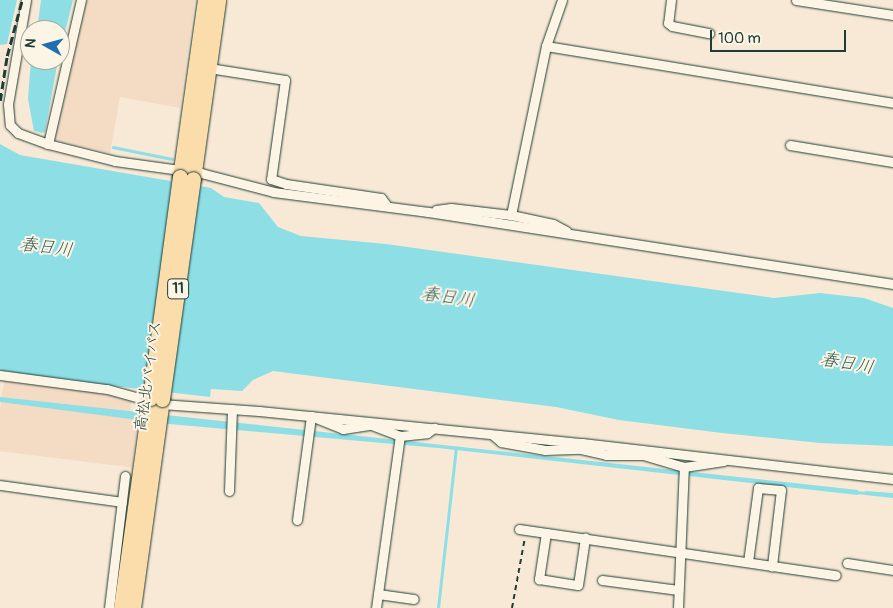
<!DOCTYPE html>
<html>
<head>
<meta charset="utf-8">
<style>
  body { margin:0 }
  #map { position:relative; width:893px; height:608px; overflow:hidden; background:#f8e9d6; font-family:Pangolin,"Klee One",sans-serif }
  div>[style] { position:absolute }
  .built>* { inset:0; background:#f4dbc4; transform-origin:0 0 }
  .water>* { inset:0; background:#8ddfe5 }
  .stream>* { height:2.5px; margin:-1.25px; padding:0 1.25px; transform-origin:1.25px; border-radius:1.25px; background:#8ddfe5 }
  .path>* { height:2px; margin-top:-1px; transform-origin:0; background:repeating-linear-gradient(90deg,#1f3d34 0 5px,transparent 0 9px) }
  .roads { filter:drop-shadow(0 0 1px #1f3d34) drop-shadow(0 0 1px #1f3d34) }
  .minor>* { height:9px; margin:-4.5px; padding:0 4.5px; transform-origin:4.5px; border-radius:4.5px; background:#fcf5e5 }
  .trunk>* { height:15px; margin:-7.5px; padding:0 7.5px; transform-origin:7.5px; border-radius:7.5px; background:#fbddab }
  .rail>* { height:2.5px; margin-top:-1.25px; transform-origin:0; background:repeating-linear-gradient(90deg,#1f3d34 0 8px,transparent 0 12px) }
  .bridges { filter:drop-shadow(0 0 1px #1f3d34) drop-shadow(0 0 1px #1f3d34) }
  .trunk-bridge>* { height:15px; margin:-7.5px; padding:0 7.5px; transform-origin:7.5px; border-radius:7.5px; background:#fbddab }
  span { translate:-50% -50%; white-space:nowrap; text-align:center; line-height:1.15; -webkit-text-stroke:4px #fcf5e5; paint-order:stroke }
  .shield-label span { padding:1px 4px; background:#fcf5e5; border:1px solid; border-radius:4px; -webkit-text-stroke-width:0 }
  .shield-label { font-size:15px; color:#1f3d34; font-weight:700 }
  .street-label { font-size:16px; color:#1f3d34 }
  .water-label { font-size:18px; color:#355d57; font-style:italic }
  .north { position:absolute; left:20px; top:20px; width:50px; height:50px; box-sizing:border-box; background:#fcf5e5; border:1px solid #a4ab9e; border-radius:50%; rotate:277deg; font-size:14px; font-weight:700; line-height:20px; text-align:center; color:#1f3d34 }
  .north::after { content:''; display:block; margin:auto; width:18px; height:22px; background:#1f6fb2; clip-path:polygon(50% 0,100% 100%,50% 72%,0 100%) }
  .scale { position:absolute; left:710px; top:30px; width:136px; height:22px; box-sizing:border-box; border:2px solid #1f3d34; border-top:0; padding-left:6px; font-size:15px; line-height:18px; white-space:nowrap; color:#1f3d34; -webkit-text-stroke:4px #fcf5e5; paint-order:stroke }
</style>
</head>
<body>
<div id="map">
  <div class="built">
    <i style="clip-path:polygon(83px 0,195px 0,180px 108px,120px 97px,110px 153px,56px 141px,54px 133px)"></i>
    <i style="clip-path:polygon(5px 378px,105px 391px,132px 400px,130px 412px,1px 398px)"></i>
    <i style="left:1px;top:402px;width:138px;height:49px;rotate:7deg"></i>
  </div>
  <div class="water">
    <i style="clip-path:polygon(0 0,17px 0,7px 44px,0 45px)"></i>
    <i style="clip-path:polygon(41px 0,73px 0,60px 52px,60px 30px,37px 30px)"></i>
    <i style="clip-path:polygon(31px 60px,58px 60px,45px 132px,42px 133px,34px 131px,28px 99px)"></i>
    <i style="clip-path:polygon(0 144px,20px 155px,211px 188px,224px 197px,259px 203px,278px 227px,301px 236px,386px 244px,774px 298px,820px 293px,864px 298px,893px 308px,893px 446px,820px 443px,722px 433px,619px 420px,556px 407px,273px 371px,253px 380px,242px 391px,211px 389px,210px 397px,0 373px)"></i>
    <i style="clip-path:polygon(0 397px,858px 490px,858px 495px,438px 448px,169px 424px,0 402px)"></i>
    <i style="clip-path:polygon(865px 491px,893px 493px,893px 498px,865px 495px)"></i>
  </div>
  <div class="stream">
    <i style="left:113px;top:147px;width:60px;rotate:11.5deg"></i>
    <i style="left:855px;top:492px;width:12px;rotate:5deg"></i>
    <i style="left:438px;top:608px;width:161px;rotate:-83.6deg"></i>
  </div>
  <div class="path">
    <i style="left:512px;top:608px;width:72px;rotate:-79.6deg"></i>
  </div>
  <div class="roads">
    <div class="minor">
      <i style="left:26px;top:0;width:106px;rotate:99.8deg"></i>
      <i style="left:8px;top:104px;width:21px;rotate:85deg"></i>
      <i style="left:10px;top:125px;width:11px;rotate:45deg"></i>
      <i style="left:18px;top:133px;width:32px;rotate:20deg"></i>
      <i style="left:48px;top:144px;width:69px;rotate:14.2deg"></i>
      <i style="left:115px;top:161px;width:87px;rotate:7.9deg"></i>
      <i style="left:201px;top:173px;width:75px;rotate:14.6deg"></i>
      <i style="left:274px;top:192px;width:155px;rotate:7.4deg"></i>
      <i style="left:428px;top:212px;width:471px;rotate:8.8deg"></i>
      <i style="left:562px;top:0;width:49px;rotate:109.2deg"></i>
      <i style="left:546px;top:46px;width:173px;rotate:101.7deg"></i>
      <i style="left:511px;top:215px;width:43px;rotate:12.1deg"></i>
      <i style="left:553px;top:224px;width:15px;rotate:28deg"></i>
      <i style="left:671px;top:0;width:23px;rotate:97deg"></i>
      <i style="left:668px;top:23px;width:5px;rotate:37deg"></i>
      <i style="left:672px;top:26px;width:38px;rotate:11deg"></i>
      <i style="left:796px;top:0;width:98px;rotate:8.8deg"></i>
      <i style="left:546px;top:46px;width:352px;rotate:9.3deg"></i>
      <i style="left:209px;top:68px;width:77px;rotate:9deg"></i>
      <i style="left:285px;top:80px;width:100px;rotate:98deg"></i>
      <i style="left:271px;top:179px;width:16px;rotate:18deg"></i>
      <i style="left:286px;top:184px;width:96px;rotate:8.4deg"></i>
      <i style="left:381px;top:198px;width:10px;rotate:53deg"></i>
      <i style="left:48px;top:144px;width:148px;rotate:-77.1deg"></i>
      <i style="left:790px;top:145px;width:104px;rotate:9.4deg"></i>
      <i style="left:436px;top:210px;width:15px;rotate:-8deg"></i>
      <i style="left:451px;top:208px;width:60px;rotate:6.7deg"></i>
      <i style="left:0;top:375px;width:108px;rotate:7.5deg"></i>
      <i style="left:107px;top:389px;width:56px;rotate:15.5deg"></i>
      <i style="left:161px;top:404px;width:98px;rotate:4.1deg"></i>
      <i style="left:259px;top:411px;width:325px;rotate:5.7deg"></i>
      <i style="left:582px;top:443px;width:313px;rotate:6.6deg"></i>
      <i style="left:369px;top:424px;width:33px;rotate:21deg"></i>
      <i style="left:400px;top:436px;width:27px;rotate:-6deg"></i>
      <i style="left:427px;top:433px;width:9px;rotate:-36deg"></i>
      <i style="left:493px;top:435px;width:11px;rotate:41deg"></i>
      <i style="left:501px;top:442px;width:45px;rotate:10.3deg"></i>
      <i style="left:545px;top:450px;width:36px;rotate:-2deg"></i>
      <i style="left:581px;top:449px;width:5px;rotate:-79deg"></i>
      <i style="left:581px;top:449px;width:26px;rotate:13deg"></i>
      <i style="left:606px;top:455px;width:37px"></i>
      <i style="left:643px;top:455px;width:43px;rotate:16.3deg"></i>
      <i style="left:684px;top:467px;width:40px;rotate:-8.5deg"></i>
      <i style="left:0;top:485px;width:123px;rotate:7.9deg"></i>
      <i style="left:229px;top:491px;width:82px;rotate:-87.9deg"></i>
      <i style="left:297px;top:520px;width:105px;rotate:-82.3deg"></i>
      <i style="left:311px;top:416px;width:35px;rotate:22deg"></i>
      <i style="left:343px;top:429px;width:26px;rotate:-9deg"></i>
      <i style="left:519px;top:529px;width:320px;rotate:8.3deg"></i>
      <i style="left:546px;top:533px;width:47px;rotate:98.7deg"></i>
      <i style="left:539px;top:579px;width:39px;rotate:9deg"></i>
      <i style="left:578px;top:585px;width:48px;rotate:-81.5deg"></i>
      <i style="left:748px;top:562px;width:75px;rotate:-82.3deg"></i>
      <i style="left:758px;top:488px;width:23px;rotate:5deg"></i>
      <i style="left:781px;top:490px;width:77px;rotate:96.8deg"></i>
      <i style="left:847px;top:563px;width:47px;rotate:8.7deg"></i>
      <i style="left:602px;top:580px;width:77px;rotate:7.5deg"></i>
      <i style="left:378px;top:594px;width:36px;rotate:8deg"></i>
      <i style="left:109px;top:608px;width:133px;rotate:-83.1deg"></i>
      <i style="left:376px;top:608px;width:174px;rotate:-82.1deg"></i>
      <i style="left:678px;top:608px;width:141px;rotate:-87.6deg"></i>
    </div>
    <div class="trunk">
      <i style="left:180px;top:177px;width:179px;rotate:-82deg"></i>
      <i style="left:193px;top:179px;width:181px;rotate:-82deg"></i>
      <i style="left:121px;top:608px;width:212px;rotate:-82.1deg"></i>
      <i style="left:133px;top:608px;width:211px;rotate:-82.1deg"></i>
    </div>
  </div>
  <div class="rail">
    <i style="left:0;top:101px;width:46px;rotate:-81.2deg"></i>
    <i style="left:7px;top:56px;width:58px;rotate:-75deg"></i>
  </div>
  <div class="bridges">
    <div class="trunk-bridge">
      <i style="left:150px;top:398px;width:223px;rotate:-82.3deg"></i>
      <i style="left:162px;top:399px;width:222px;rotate:-82deg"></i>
    </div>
  </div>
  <div class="shield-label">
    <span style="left:178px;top:289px">11</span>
  </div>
  <div class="street-label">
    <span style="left:148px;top:376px;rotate:-82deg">高松北バイパス</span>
  </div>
  <div class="water-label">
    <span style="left:46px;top:248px;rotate:7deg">春日川</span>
    <span style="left:448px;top:298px;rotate:8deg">春日川</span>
    <span style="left:847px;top:364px;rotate:10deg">春日川</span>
  </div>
  <div class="north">N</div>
  <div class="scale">100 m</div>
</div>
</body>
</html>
